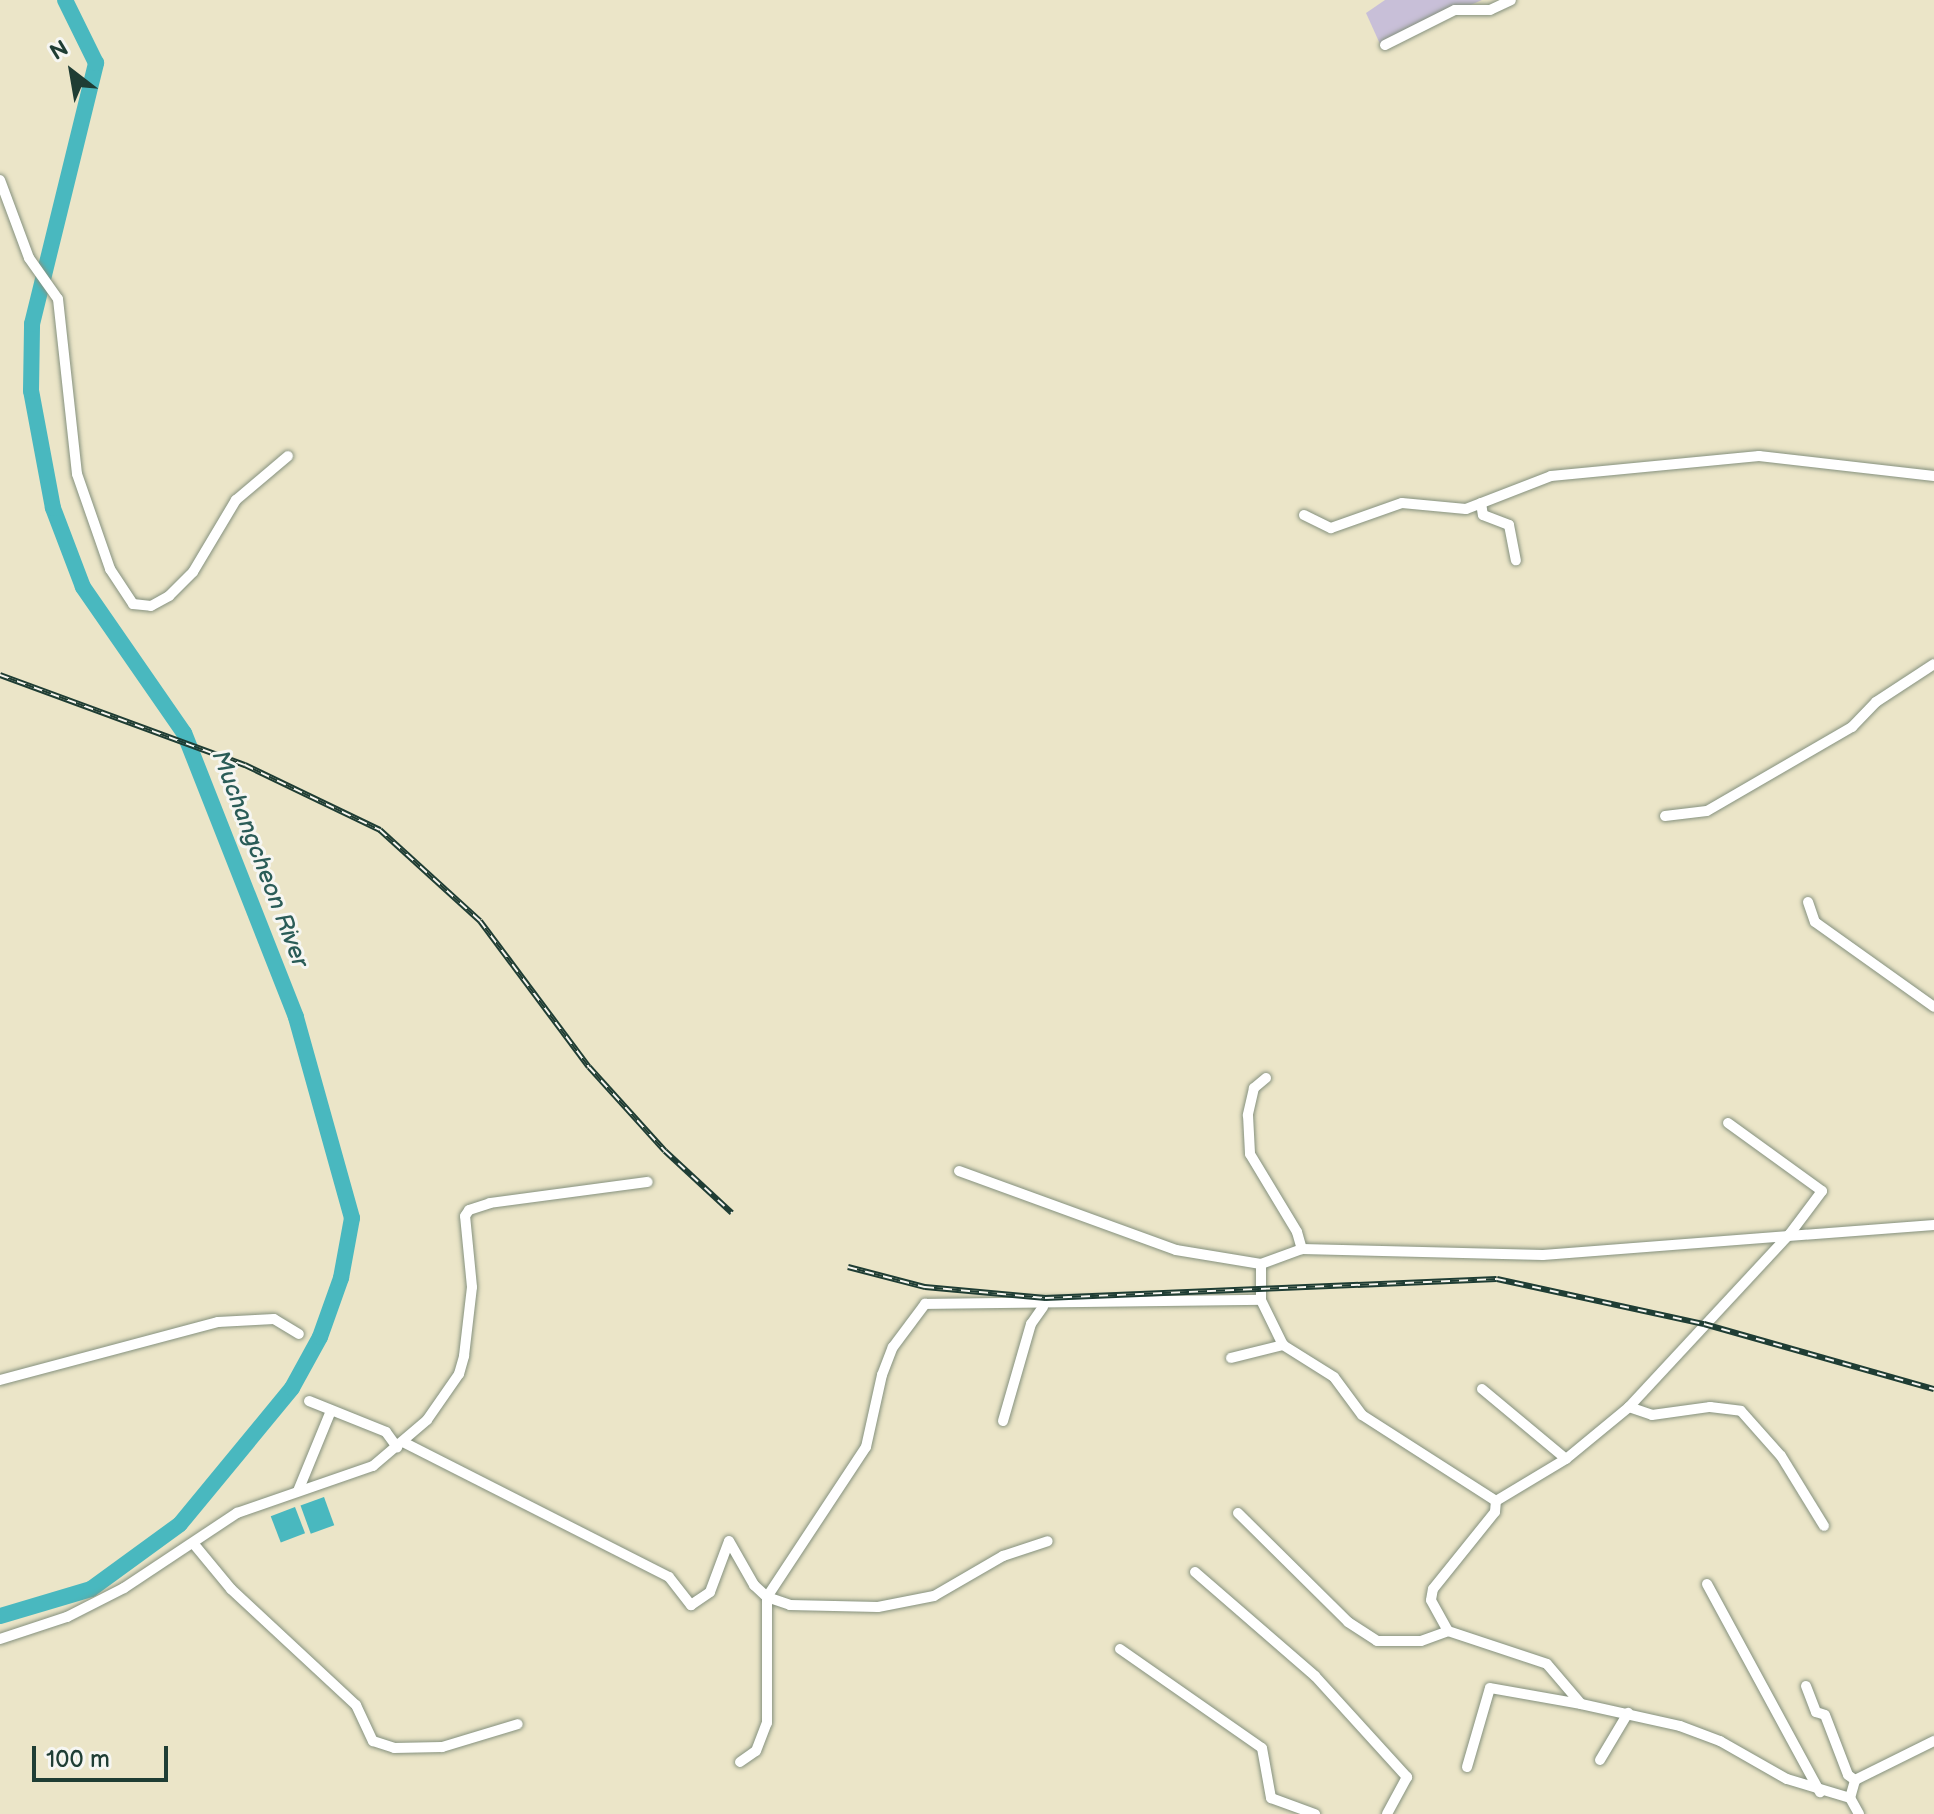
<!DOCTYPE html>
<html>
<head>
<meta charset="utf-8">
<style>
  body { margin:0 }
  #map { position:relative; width:1934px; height:1814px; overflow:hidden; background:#ebe5c8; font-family:"Balsamiq Sans",sans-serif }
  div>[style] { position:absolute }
  .industrial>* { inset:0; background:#c8bfd8 }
  .water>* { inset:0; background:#49b8bf; transform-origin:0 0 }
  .river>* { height:16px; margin:-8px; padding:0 8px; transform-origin:8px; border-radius:8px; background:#49b8bf }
  .roads { filter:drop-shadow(0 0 2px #85917e) drop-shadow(0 0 2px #85917e) }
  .minor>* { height:10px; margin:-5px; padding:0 5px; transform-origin:5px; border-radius:5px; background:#fff }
  .rail>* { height:6px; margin-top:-3px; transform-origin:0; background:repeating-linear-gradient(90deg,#f6f6f2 0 9px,#1f3d34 0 18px); box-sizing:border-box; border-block:2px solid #1f3d34 }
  span { translate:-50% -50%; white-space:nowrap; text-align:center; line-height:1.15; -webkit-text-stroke:6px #f6f6f2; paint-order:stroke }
  .water-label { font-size:24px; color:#2a5c57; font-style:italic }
  .north { position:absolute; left:32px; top:32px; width:80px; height:80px; -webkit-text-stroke:6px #f6f6f2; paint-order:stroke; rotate:329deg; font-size:22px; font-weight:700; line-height:32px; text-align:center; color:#1f3d34 }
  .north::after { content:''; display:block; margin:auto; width:28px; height:36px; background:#1f3d34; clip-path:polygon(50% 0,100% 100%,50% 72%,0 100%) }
  .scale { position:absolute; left:32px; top:1746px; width:136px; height:36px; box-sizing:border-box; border:4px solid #1f3d34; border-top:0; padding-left:10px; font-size:24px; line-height:28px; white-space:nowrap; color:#1f3d34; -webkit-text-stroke:6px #f6f6f2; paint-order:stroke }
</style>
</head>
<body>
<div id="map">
  <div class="industrial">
    <i style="clip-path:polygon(1385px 0,1482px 0,1380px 44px,1366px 13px)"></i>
  </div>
  <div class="water">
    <i style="left:324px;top:1497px;width:30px;height:25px;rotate:70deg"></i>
    <i style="left:295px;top:1507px;width:28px;height:26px;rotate:69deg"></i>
  </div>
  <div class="river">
    <i style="left:0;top:1616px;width:95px;rotate:-16.5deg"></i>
    <i style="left:91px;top:1589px;width:110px;rotate:-36.1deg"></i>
    <i style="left:180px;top:1524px;width:176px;rotate:-50.5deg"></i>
    <i style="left:292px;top:1388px;width:58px;rotate:-61.2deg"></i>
    <i style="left:320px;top:1337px;width:63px;rotate:-70.4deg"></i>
    <i style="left:341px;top:1278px;width:61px;rotate:-79.6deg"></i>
    <i style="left:352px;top:1218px;width:209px;rotate:-105.6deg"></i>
    <i style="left:296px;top:1017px;width:305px;rotate:-111.5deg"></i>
    <i style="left:184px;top:733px;width:178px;rotate:-124.7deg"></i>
    <i style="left:83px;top:587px;width:85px;rotate:-110.8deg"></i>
    <i style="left:53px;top:508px;width:119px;rotate:-100.6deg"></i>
    <i style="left:31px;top:391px;width:67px;rotate:-89.1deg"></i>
    <i style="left:32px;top:324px;width:269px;rotate:-76.2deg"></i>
    <i style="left:96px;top:63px;width:70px;rotate:-116.2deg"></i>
  </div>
  <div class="roads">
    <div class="minor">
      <i style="left:1385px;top:45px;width:78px;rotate:-26.6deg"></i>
      <i style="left:1455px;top:10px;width:35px"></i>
      <i style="left:1490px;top:10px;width:23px;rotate:-25deg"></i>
      <i style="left:0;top:180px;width:83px;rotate:69.6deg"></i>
      <i style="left:29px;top:258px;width:50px;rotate:54.7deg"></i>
      <i style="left:58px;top:299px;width:176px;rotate:83.8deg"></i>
      <i style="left:77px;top:474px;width:101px;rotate:70.8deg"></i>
      <i style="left:110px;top:569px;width:42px;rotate:56.7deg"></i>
      <i style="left:133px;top:604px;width:18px;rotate:6deg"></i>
      <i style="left:151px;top:606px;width:21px;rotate:-29deg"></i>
      <i style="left:169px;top:596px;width:34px;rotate:-45deg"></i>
      <i style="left:193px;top:572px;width:84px;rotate:-59.2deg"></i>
      <i style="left:236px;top:500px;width:68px;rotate:-40.2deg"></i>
      <i style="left:1481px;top:503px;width:12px;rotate:81deg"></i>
      <i style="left:1483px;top:515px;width:28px;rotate:21deg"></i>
      <i style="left:1509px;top:525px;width:36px;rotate:79deg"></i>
      <i style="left:1304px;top:515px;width:30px;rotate:26deg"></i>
      <i style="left:1331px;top:528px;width:75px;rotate:-19.4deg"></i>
      <i style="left:1402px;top:503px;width:64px;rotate:5.4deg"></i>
      <i style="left:1466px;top:509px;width:91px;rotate:-21.2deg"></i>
      <i style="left:1551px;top:476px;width:209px;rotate:-5.5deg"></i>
      <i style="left:1759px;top:456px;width:176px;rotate:6.5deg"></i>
      <i style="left:1665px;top:816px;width:42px;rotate:-6.8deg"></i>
      <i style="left:1707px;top:811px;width:168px;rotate:-30.1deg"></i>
      <i style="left:1852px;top:727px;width:35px;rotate:-46deg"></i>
      <i style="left:1876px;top:702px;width:69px;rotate:-33.2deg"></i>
      <i style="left:1808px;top:902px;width:21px;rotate:71deg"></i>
      <i style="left:1815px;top:922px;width:146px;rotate:35.5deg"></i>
      <i style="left:1266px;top:1078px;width:16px;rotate:140deg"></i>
      <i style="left:1254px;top:1088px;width:28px;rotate:103deg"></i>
      <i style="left:1248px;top:1115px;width:39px;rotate:87deg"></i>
      <i style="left:1250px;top:1154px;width:91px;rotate:58.9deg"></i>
      <i style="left:1297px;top:1232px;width:18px;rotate:74deg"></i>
      <i style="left:959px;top:1171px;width:231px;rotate:20deg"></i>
      <i style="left:1176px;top:1250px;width:86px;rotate:9.4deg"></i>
      <i style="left:1231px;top:1358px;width:54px;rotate:-14deg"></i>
      <i style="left:0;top:1380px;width:226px;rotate:-14.9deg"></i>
      <i style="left:218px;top:1322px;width:56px;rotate:-3.1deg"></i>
      <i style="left:274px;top:1319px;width:29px;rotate:31deg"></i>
      <i style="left:1482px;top:1389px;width:109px;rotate:39.8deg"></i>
      <i style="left:309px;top:1401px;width:83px;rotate:21.9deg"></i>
      <i style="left:386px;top:1432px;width:19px;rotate:54deg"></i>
      <i style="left:1629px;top:1407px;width:24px;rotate:19deg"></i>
      <i style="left:1652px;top:1415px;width:59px;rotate:-7.9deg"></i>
      <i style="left:1710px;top:1407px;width:31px;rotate:7deg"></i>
      <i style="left:1741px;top:1411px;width:60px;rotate:48.4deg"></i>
      <i style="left:1781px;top:1456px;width:82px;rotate:58.4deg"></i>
      <i style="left:1003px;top:1421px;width:101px;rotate:-73.9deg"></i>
      <i style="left:1031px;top:1324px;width:21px;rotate:-55deg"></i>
      <i style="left:403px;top:1442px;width:298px;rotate:26.9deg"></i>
      <i style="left:669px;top:1577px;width:36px;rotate:52deg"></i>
      <i style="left:691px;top:1605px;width:23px;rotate:-34deg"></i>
      <i style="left:710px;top:1592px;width:54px;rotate:-69.6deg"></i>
      <i style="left:729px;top:1541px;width:51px;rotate:60.4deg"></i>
      <i style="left:754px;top:1585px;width:18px;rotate:43deg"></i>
      <i style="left:767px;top:1597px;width:24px;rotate:19deg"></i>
      <i style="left:790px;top:1605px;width:88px;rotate:1.3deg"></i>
      <i style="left:878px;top:1607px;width:57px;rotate:-11.1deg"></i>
      <i style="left:934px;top:1596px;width:80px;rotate:-30.1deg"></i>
      <i style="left:1003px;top:1556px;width:47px;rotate:-18.4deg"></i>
      <i style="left:298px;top:1491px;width:84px;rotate:-67.7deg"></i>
      <i style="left:1496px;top:1501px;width:159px;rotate:-147.3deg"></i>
      <i style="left:1362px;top:1415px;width:47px;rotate:-126.4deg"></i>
      <i style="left:1334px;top:1377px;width:60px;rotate:-147.9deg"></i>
      <i style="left:1283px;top:1345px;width:50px;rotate:-116.1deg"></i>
      <i style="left:1261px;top:1300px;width:36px;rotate:-90deg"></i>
      <i style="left:1261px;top:1264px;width:44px;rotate:-20.1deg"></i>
      <i style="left:1302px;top:1249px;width:241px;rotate:1.4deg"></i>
      <i style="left:1543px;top:1255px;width:392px;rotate:-4.4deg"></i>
      <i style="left:1238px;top:1513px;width:155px;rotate:44.7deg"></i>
      <i style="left:1348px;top:1622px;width:35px;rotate:33deg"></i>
      <i style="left:1377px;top:1641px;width:44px"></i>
      <i style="left:1421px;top:1641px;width:29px;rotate:-20deg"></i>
      <i style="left:1448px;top:1631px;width:104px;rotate:18.4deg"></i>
      <i style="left:1547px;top:1664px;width:52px;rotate:49.6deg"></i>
      <i style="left:1581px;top:1704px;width:101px;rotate:12.5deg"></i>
      <i style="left:1680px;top:1726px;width:43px;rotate:20.6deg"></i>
      <i style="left:1720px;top:1741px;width:77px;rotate:29.6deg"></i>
      <i style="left:1787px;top:1779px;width:66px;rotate:16.8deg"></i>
      <i style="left:193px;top:1543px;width:60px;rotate:50.4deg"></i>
      <i style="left:231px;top:1589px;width:171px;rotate:42.9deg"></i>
      <i style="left:356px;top:1705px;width:40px;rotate:65deg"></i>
      <i style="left:373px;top:1741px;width:22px;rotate:18deg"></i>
      <i style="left:394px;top:1748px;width:48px;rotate:-1.2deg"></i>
      <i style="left:442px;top:1747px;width:79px;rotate:-16.8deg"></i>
      <i style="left:1195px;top:1572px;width:159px;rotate:40.9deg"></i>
      <i style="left:1315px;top:1676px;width:137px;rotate:47.7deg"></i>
      <i style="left:1407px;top:1777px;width:42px;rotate:118.4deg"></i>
      <i style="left:1707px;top:1584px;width:237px;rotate:61.5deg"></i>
      <i style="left:1448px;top:1631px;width:35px;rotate:-119deg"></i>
      <i style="left:1431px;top:1600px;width:11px;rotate:-80deg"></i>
      <i style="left:1433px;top:1589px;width:99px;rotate:-51.2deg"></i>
      <i style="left:1495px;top:1512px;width:11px;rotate:-85deg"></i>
      <i style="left:1496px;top:1501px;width:82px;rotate:-31deg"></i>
      <i style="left:1566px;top:1459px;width:82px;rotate:-39.5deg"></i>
      <i style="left:1629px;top:1407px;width:235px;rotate:-47.1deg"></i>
      <i style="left:1789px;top:1235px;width:55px;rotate:-53.1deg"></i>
      <i style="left:1822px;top:1191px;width:116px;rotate:-144.1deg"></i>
      <i style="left:0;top:1639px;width:71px;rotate:-18.2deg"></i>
      <i style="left:67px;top:1617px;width:64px;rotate:-27deg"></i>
      <i style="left:124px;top:1588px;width:136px;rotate:-33.6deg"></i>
      <i style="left:237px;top:1513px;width:144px;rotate:-19.1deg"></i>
      <i style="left:373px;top:1466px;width:71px;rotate:-40.4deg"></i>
      <i style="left:427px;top:1420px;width:56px;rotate:-55.2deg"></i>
      <i style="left:459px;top:1374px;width:19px;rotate:-74deg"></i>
      <i style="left:464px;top:1356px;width:69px;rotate:-83.4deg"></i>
      <i style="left:472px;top:1287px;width:71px;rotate:-95.6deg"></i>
      <i style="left:465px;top:1216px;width:7px;rotate:-56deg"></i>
      <i style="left:469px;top:1210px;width:22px;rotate:-18deg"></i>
      <i style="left:490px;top:1203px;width:159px;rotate:-7.6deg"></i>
      <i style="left:1120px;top:1649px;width:173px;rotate:34.9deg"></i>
      <i style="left:1262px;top:1748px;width:51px;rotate:79.8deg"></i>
      <i style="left:1271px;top:1798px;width:47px;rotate:20deg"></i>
      <i style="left:1806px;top:1686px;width:28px;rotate:69deg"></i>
      <i style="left:1816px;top:1712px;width:9px;rotate:18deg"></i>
      <i style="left:1825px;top:1715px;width:64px;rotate:69deg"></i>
      <i style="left:1848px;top:1775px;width:9px;rotate:36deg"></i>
      <i style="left:1600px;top:1760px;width:55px;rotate:-59.2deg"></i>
      <i style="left:740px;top:1762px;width:19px;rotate:-35deg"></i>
      <i style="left:756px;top:1751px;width:30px;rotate:-69deg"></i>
      <i style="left:767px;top:1723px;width:126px;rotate:-90deg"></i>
      <i style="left:767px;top:1597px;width:180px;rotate:-56.6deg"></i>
      <i style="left:866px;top:1447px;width:74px;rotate:-77.5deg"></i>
      <i style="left:882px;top:1375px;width:30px;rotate:-69deg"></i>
      <i style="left:893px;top:1347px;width:54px;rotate:-53.3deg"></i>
      <i style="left:925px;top:1304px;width:336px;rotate:-0.7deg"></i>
      <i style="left:1467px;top:1767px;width:82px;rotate:-73.8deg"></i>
      <i style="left:1490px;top:1688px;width:92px;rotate:10deg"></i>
      <i style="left:1859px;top:1814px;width:18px;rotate:-119deg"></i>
      <i style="left:1850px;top:1798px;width:19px;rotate:-74deg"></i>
      <i style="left:1855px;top:1780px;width:88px;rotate:-26.3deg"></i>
    </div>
  </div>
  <div class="rail">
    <i style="left:0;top:675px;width:261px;rotate:20.2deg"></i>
    <i style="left:245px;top:765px;width:150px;rotate:25.7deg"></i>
    <i style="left:380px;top:830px;width:135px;rotate:42.3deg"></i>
    <i style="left:480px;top:921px;width:182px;rotate:53.3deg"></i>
    <i style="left:589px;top:1067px;width:113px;rotate:47.9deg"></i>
    <i style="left:665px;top:1151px;width:91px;rotate:42.8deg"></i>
    <i style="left:848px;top:1267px;width:80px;rotate:14.6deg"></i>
    <i style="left:925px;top:1287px;width:121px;rotate:5.2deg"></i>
    <i style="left:1045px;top:1298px;width:452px;rotate:-2.4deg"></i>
    <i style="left:1497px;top:1279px;width:212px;rotate:12.3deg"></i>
    <i style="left:1704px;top:1324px;width:239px;rotate:15.8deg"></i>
  </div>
  <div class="water-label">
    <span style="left:260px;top:859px;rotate:69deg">Muchangcheon River</span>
  </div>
  <div class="north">N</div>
  <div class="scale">100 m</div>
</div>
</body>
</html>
